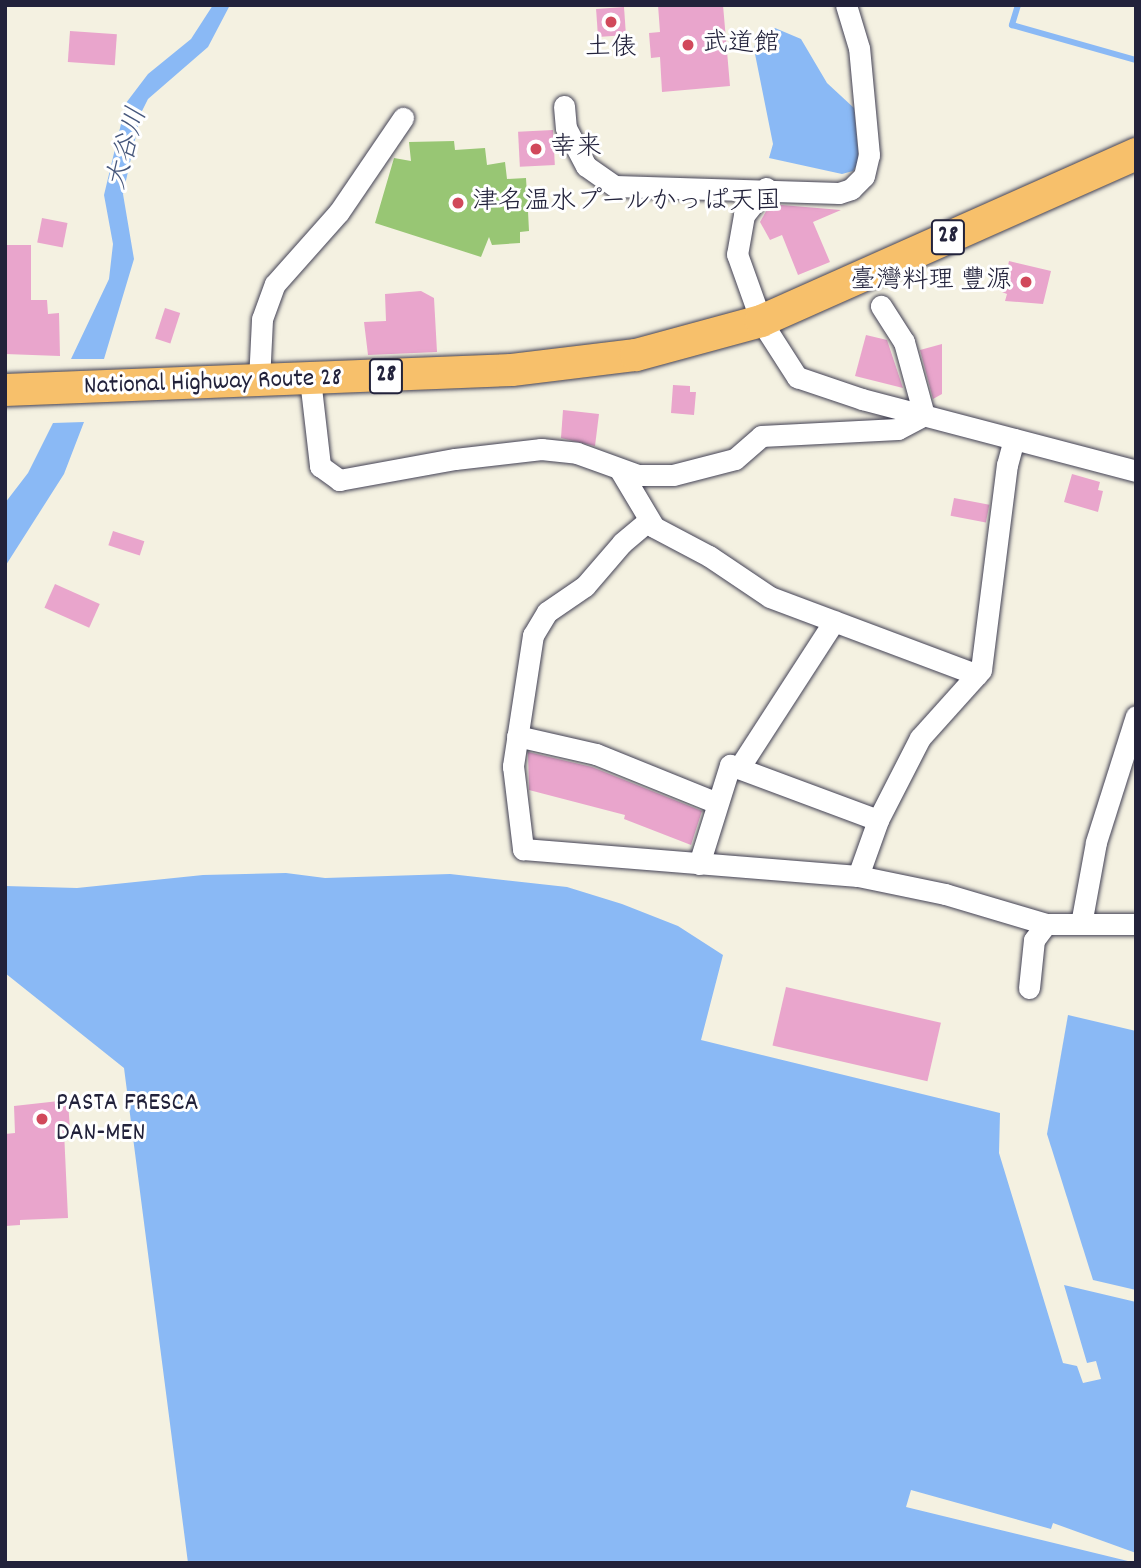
<!DOCTYPE html>
<html>
<head>
<meta charset="utf-8">
<style>
  body { margin:0 }
  #map { position:relative; width:1141px; height:1568px; overflow:hidden; background:#f4f1e1; font-family:Dekko,"Klee One",sans-serif }
  div>[style] { position:absolute }
  .green>* { inset:0; background:#98c674 }
  .water>* { inset:0; background:#8ab9f5 }
  .pier>* { inset:0; background:#f4f1e1 }
  .stream>* { height:6px; margin:-3px; padding:0 3px; transform-origin:3px; border-radius:3px; background:#8ab9f5 }
  .building>* { inset:0; background:#e9a5cc; transform-origin:0 0 }
  .roads { filter:drop-shadow(0 0 2px #424154) drop-shadow(0 0 2px #424154) }
  .minor>* { height:21px; margin:-10.5px; padding:0 10.5px; transform-origin:10.5px; border-radius:10.5px; background:#fff }
  .highway>* { height:32px; margin:-16px; padding:0 16px; transform-origin:16px; border-radius:16px; background:#f7c06b }
  .dots>* { width:19px; height:19px; translate:-50% -50%; box-sizing:border-box; border:4px solid #fff; border-radius:50% }
  span { translate:-50% -50%; white-space:nowrap; text-align:center; line-height:1.15; -webkit-text-stroke:6px #fff; paint-order:stroke }
  .shield-label span { padding:2px 5px; background:#fff; border:2px solid; border-radius:5px; -webkit-text-stroke-width:0 }
  .shield-label { font-size:24px; color:#22223b; font-weight:700 }
  .poi-label { font-size:26px; color:#22223b }
  .left { translate:0 -50%; text-align:left }
  .right { translate:-100% -50%; text-align:right }
  .street-label { font-size:26px; color:#22223b }
  .water-label { font-size:28px; color:#46577c; font-style:italic }
  .frame { position:absolute; inset:0; border:7px solid #22223b; pointer-events:none }
</style>
</head>
<body>
<div id="map">
  <div class="green">
    <i style="clip-path:polygon(454px 141px,455px 150px,485px 148px,487px 165px,505px 162px,507px 179px,526px 178px,527px 195px,535px 194px,535px 211px,528px 211px,529px 231px,520px 232px,520px 243px,492px 245px,489px 237px,481px 257px,375px 223px,394px 158px,411px 161px,409px 142px)"></i>
  </div>
  <div class="water">
    <i style="clip-path:polygon(213px 5px,230px 5px,208px 47px,148px 99px,141px 113px,123px 194px,134px 259px,104px 359px,71px 359px,109px 279px,113px 244px,104px 195px,126px 103px,148px 74px,191px 39px)"></i>
    <i style="clip-path:polygon(775px 28px,801px 39px,827px 83px,854px 108px,859px 161px,853px 171px,842px 174px,769px 158px,773px 144px,754px 49px,757px 36px)"></i>
    <i style="clip-path:polygon(84px 422px,64px 474px,6px 565px,5px 503px,28px 473px,53px 423px)"></i>
    <i style="clip-path:polygon(286px 873px,325px 878px,450px 874px,567px 887px,622px 904px,678px 926px,723px 955px,701px 1040px,1000px 1113px,999px 1153px,1063px 1363px,1077px 1366px,1083px 1383px,1101px 1379px,1096px 1361px,1087px 1363px,1064px 1285px,1136px 1302px,1136px 1563px,188px 1563px,124px 1068px,5px 973px,5px 886px,77px 888px,203px 875px)"></i>
    <i style="clip-path:polygon(1068px 1015px,1136px 1031px,1136px 1290px,1093px 1280px,1047px 1134px)"></i>
  </div>
  <div class="pier">
    <i style="clip-path:polygon(911px 1490px,1051px 1529px,1053px 1523px,1136px 1553px,1136px 1563px,906px 1507px)"></i>
  </div>
  <div class="stream">
    <i style="left:1018px;top:5px;width:21px;rotate:107deg"></i>
    <i style="left:1012px;top:25px;width:129px;rotate:15.8deg"></i>
  </div>
  <div class="building">
    <i style="clip-path:polygon(658px 5px,723px 5px,730px 86px,662px 92px,660px 57px,651px 58px,649px 33px,660px 32px)"></i>
    <i style="left:624px;top:7px;width:28px;height:28px;rotate:86deg"></i>
    <i style="left:70px;top:31px;width:47px;height:31px;rotate:4deg"></i>
    <i style="left:553px;top:130px;width:35px;height:35px;rotate:87deg"></i>
    <i style="clip-path:polygon(770px 204px,841px 210px,813px 222px,830px 262px,798px 275px,782px 235px,770px 240px,760px 222px)"></i>
    <i style="left:42px;top:218px;width:26px;height:25px;rotate:11deg"></i>
    <i style="clip-path:polygon(5px 245px,31px 245px,31px 300px,47px 300px,48px 314px,59px 313px,60px 356px,5px 354px)"></i>
    <i style="clip-path:polygon(1009px 261px,1051px 271px,1043px 304px,1005px 301px,1007px 294px,1002px 292px)"></i>
    <i style="clip-path:polygon(421px 291px,434px 298px,437px 352px,368px 355px,364px 322px,386px 321px,385px 294px)"></i>
    <i style="left:165px;top:308px;width:16px;height:32px;rotate:18deg"></i>
    <i style="clip-path:polygon(866px 335px,887px 340px,903px 388px,855px 376px)"></i>
    <i style="clip-path:polygon(942px 344px,942px 394px,933px 399px,920px 350px)"></i>
    <i style="clip-path:polygon(673px 385px,690px 386px,690px 392px,696px 392px,694px 415px,671px 413px)"></i>
    <i style="clip-path:polygon(563px 410px,599px 414px,595px 446px,561px 438px)"></i>
    <i style="clip-path:polygon(1072px 474px,1100px 482px,1098px 490px,1103px 491px,1098px 512px,1064px 502px)"></i>
    <i style="left:954px;top:498px;width:36px;height:18px;rotate:11deg"></i>
    <i style="left:113px;top:531px;width:33px;height:15px;rotate:18deg"></i>
    <i style="left:55px;top:584px;width:49px;height:26px;rotate:24deg"></i>
    <i style="clip-path:polygon(528px 752px,592px 767px,702px 811px,691px 845px,624px 819px,625px 815px,529px 790px)"></i>
    <i style="left:786px;top:987px;width:159px;height:60px;rotate:13deg"></i>
    <i style="clip-path:polygon(68px 1100px,70px 1131px,64px 1131px,68px 1218px,20px 1220px,20px 1225px,5px 1226px,5px 1134px,15px 1133px,14px 1106px)"></i>
  </div>
  <div class="roads">
    <div class="minor">
      <i style="left:564px;top:106px;width:22px;rotate:85deg"></i>
      <i style="left:566px;top:128px;width:43px;rotate:62.2deg"></i>
      <i style="left:586px;top:166px;width:35px;rotate:35deg"></i>
      <i style="left:615px;top:186px;width:224px;rotate:1.8deg"></i>
      <i style="left:839px;top:193px;width:13px;rotate:-18deg"></i>
      <i style="left:851px;top:189px;width:18px;rotate:-45deg"></i>
      <i style="left:864px;top:176px;width:22px;rotate:-77deg"></i>
      <i style="left:869px;top:155px;width:107px;rotate:-95.3deg"></i>
      <i style="left:859px;top:48px;width:45px;rotate:-106.8deg"></i>
      <i style="left:766px;top:188px;width:35px;rotate:129deg"></i>
      <i style="left:744px;top:215px;width:40px;rotate:100deg"></i>
      <i style="left:737px;top:254px;width:71px;rotate:70.3deg"></i>
      <i style="left:761px;top:321px;width:67px;rotate:57.3deg"></i>
      <i style="left:797px;top:377px;width:69px;rotate:18.7deg"></i>
      <i style="left:862px;top:399px;width:283px;rotate:14.7deg"></i>
      <i style="left:310px;top:379px;width:88px;rotate:83.4deg"></i>
      <i style="left:320px;top:466px;width:24px;rotate:36deg"></i>
      <i style="left:339px;top:480px;width:118px;rotate:-10.3deg"></i>
      <i style="left:455px;top:459px;width:87px;rotate:-6.6deg"></i>
      <i style="left:541px;top:449px;width:36px;rotate:6deg"></i>
      <i style="left:577px;top:453px;width:65px;rotate:19.8deg"></i>
      <i style="left:638px;top:475px;width:35px"></i>
      <i style="left:673px;top:475px;width:64px;rotate:-14.5deg"></i>
      <i style="left:735px;top:459px;width:35px;rotate:-41deg"></i>
      <i style="left:761px;top:436px;width:137px;rotate:-2.9deg"></i>
      <i style="left:898px;top:429px;width:30px;rotate:-28deg"></i>
      <i style="left:924px;top:415px;width:76px;rotate:-105.3deg"></i>
      <i style="left:904px;top:342px;width:43px;rotate:-122.6deg"></i>
      <i style="left:259px;top:381px;width:62px;rotate:-87.2deg"></i>
      <i style="left:262px;top:319px;width:37px;rotate:-70deg"></i>
      <i style="left:275px;top:284px;width:96px;rotate:-48.4deg"></i>
      <i style="left:339px;top:212px;width:114px;rotate:-55.8deg"></i>
      <i style="left:620px;top:470px;width:66px;rotate:59.2deg"></i>
      <i style="left:654px;top:527px;width:62px;rotate:27.8deg"></i>
      <i style="left:709px;top:556px;width:73px;rotate:33.9deg"></i>
      <i style="left:770px;top:597px;width:221px;rotate:20.6deg"></i>
      <i style="left:648px;top:521px;width:34px;rotate:140deg"></i>
      <i style="left:622px;top:543px;width:57px;rotate:130.7deg"></i>
      <i style="left:585px;top:586px;width:46px;rotate:145.6deg"></i>
      <i style="left:547px;top:612px;width:27px;rotate:121deg"></i>
      <i style="left:533px;top:635px;width:133px;rotate:98.7deg"></i>
      <i style="left:513px;top:766px;width:84px;rotate:83.1deg"></i>
      <i style="left:523px;top:849px;width:336px;rotate:4.6deg"></i>
      <i style="left:858px;top:876px;width:89px;rotate:11.7deg"></i>
      <i style="left:945px;top:894px;width:105px;rotate:16.5deg"></i>
      <i style="left:517px;top:736px;width:81px;rotate:12.8deg"></i>
      <i style="left:596px;top:754px;width:128px;rotate:22deg"></i>
      <i style="left:739px;top:768px;width:175px;rotate:-57.1deg"></i>
      <i style="left:699px;top:864px;width:104px;rotate:-72.6deg"></i>
      <i style="left:730px;top:765px;width:158px;rotate:20.4deg"></i>
      <i style="left:858px;top:876px;width:59px;rotate:-70.3deg"></i>
      <i style="left:878px;top:820px;width:92px;rotate:-62.9deg"></i>
      <i style="left:920px;top:738px;width:91px;rotate:-48.1deg"></i>
      <i style="left:981px;top:670px;width:207px;rotate:-82.8deg"></i>
      <i style="left:1007px;top:465px;width:27px;rotate:-75deg"></i>
      <i style="left:1081px;top:924px;width:83px;rotate:-79.6deg"></i>
      <i style="left:1096px;top:842px;width:132px;rotate:-72.4deg"></i>
      <i style="left:1029px;top:988px;width:48px;rotate:-84.1deg"></i>
      <i style="left:1034px;top:940px;width:20px;rotate:-53deg"></i>
      <i style="left:1046px;top:924px;width:90px"></i>
    </div>
    <div class="highway">
      <i style="left:5px;top:390px;width:507px;rotate:-2.26deg"></i>
      <i style="left:512px;top:370px;width:125px;rotate:-6.9deg"></i>
      <i style="left:636px;top:355px;width:130px;rotate:-15.2deg"></i>
      <i style="left:761px;top:321px;width:411px;rotate:-24deg"></i>
    </div>
  </div>
  <div class="dots">
    <i style="left:611px;top:22px;background:#d1495b"></i>
    <i style="left:688px;top:45px;background:#d1495b"></i>
    <i style="left:536px;top:149px;background:#d1495b"></i>
    <i style="left:458px;top:203px;background:#d1495b"></i>
    <i style="left:1026px;top:282px;background:#d1495b"></i>
    <i style="left:42px;top:1119px;background:#d1495b"></i>
  </div>
  <div class="shield-label">
    <span style="left:948px;top:237px">28</span>
    <span style="left:386px;top:376px">28</span>
  </div>
  <div class="poi-label">
    <span class="left" style="left:702px;top:45px">武道館</span>
    <span style="left:611px;top:49px">土俵</span>
    <span class="left" style="left:550px;top:149px">幸来</span>
    <span class="left" style="left:472px;top:203px">津名温水プールかっぱ天国</span>
    <span class="right" style="left:1012px;top:282px">臺灣料理 豐源</span>
    <span class="left" style="left:56px;top:1119px">PASTA FRESCA<br>DAN-MEN</span>
  </div>
  <div class="street-label">
    <span style="left:213px;top:383px;rotate:-2deg">National Highway Route 28</span>
  </div>
  <div class="water-label">
    <span style="left:129px;top:149px;rotate:-74deg">大谷川</span>
  </div>
  <div class="frame"></div>
</div>
</body>
</html>
